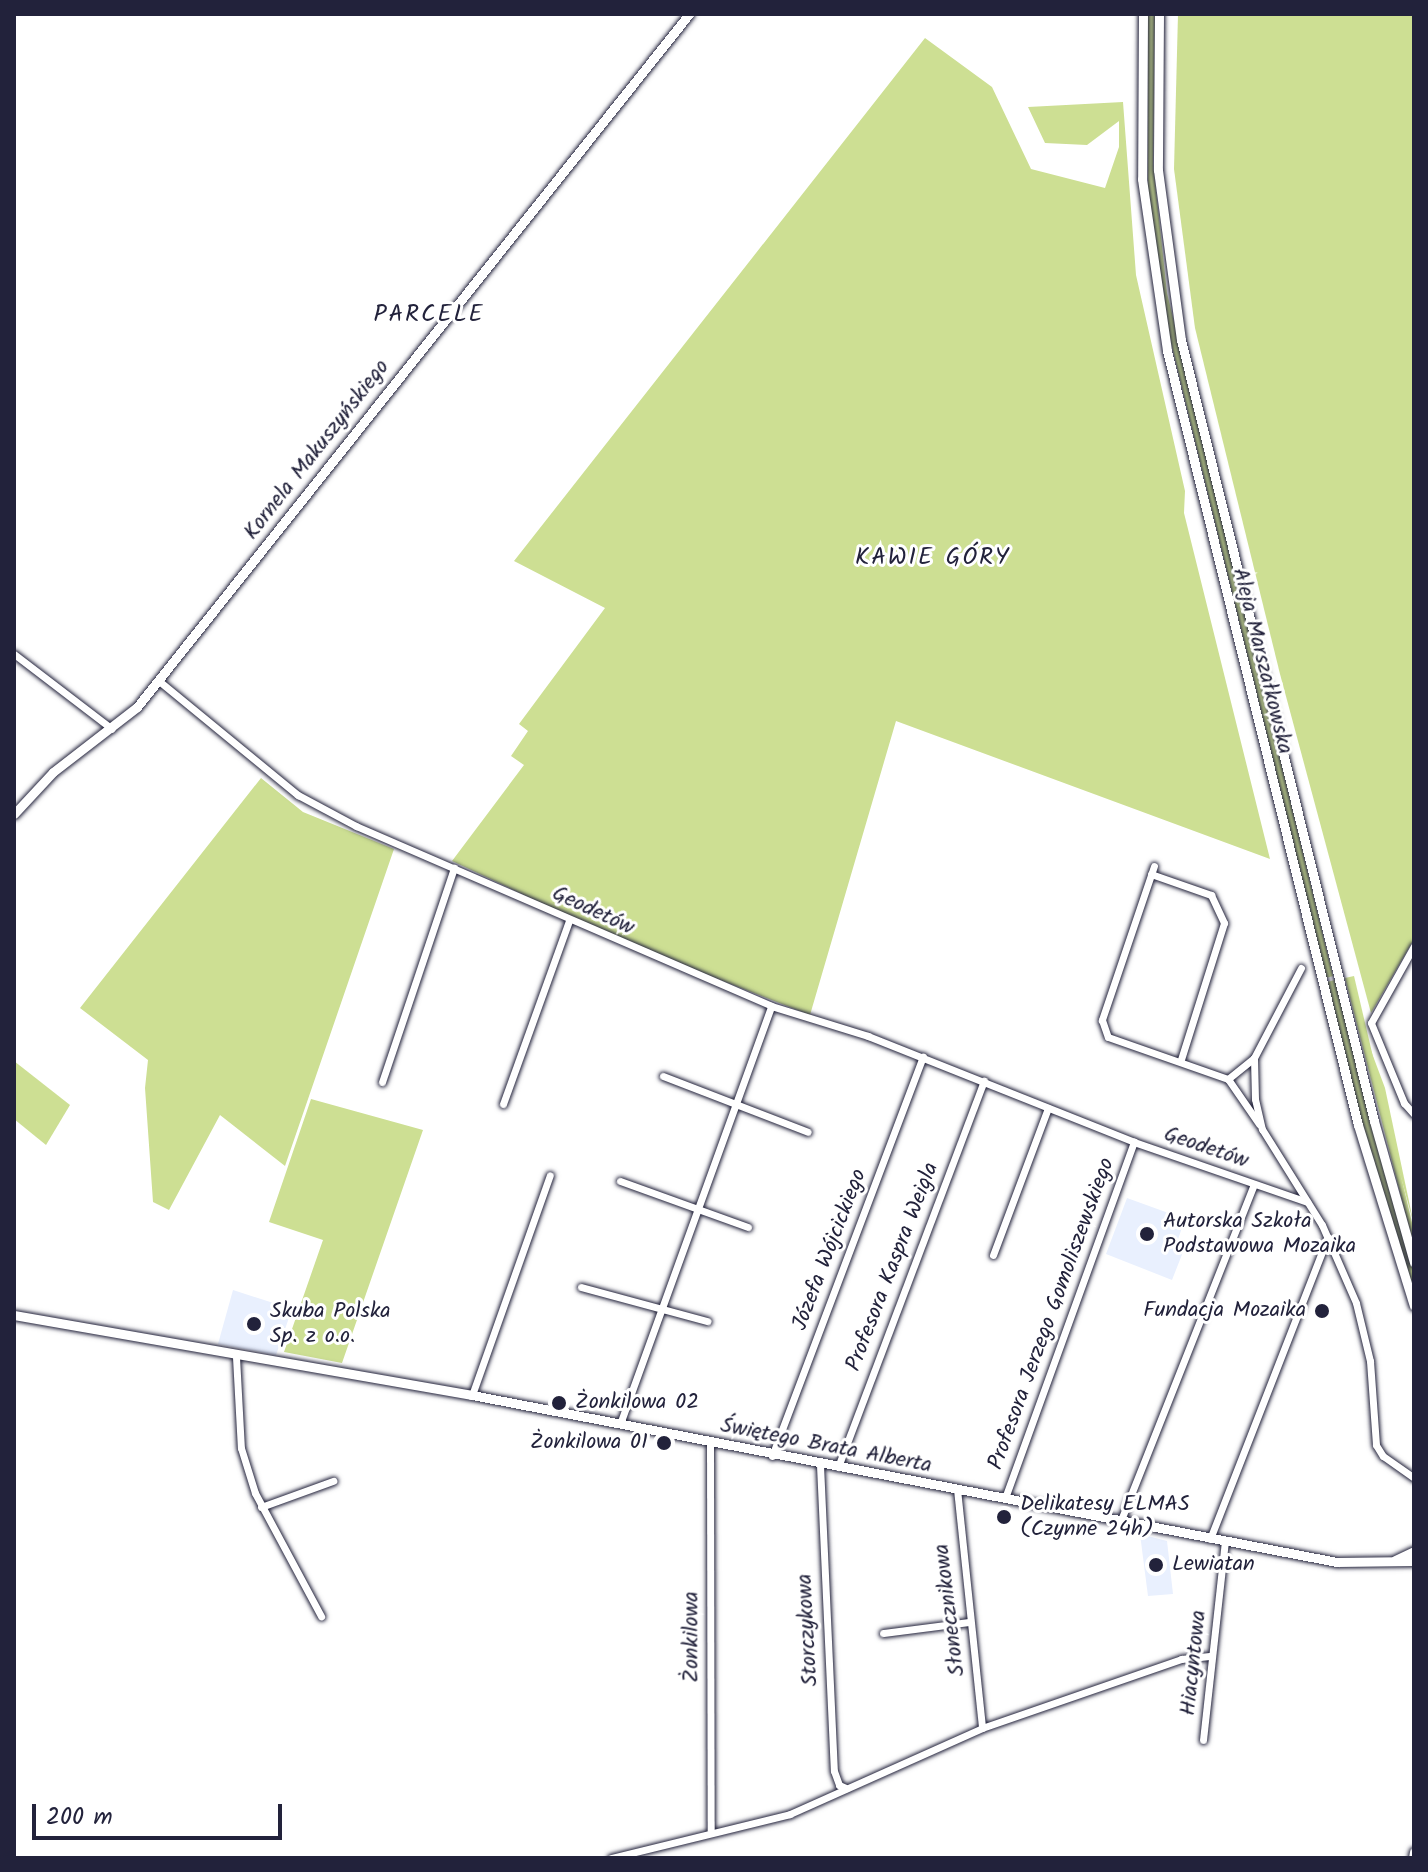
<!DOCTYPE html>
<html>
<head>
<meta charset="utf-8">
<style>
  body { margin:0 }
  #map { position:relative; width:1428px; height:1872px; overflow:hidden; background:#fff; font-family:Kalam,sans-serif }
  div>[style] { position:absolute }
  .built>* { inset:0; background:#e9f0fe }
  .green>* { inset:0; background:#cddf93 }
  .roads { filter:drop-shadow(0 0 2px #22223b) drop-shadow(0 0 2px #22223b) }
  .street>* { height:7px; margin:-3.5px; padding:0 3.5px; transform-origin:3.5px; border-radius:3.5px; background:#fff }
  .secondary>* { height:9px; margin:-4.5px; padding:0 4.5px; transform-origin:4.5px; border-radius:4.5px; background:#fff }
  .dots>* { width:22px; height:22px; translate:-50% -50%; box-sizing:border-box; border:4px solid #fff; border-radius:50% }
  span { translate:-50% -50%; white-space:nowrap; text-align:center; line-height:1.15; -webkit-text-stroke:6px #fff; paint-order:stroke }
  .street-label { font-size:22px; color:#22223b }
  .poi-label { font-size:22px; color:#22223b }
  .left { translate:0 -50%; text-align:left }
  .right { translate:-100% -50%; text-align:right }
  .neighbourhood-label { font-size:24px; color:#22223b; letter-spacing:2px }
  .frame { position:absolute; inset:0; border:16px solid #22223b; pointer-events:none }
  .scale { position:absolute; left:32px; top:1804px; width:250px; height:36px; box-sizing:border-box; border:4px solid #22223b; border-top:0; padding-left:10px; font-size:24px; line-height:28px; white-space:nowrap; color:#22223b; -webkit-text-stroke:6px #fff; paint-order:stroke }
</style>
</head>
<body>
<div id="map">
  <div class="built">
    <i style="clip-path:polygon(1127px 1198px,1185px 1219px,1175px 1248px,1183px 1252px,1172px 1280px,1106px 1254px)"></i>
    <i style="clip-path:polygon(233px 1290px,292px 1309px,276px 1355px,218px 1344px)"></i>
    <i style="clip-path:polygon(1140px 1534px,1167px 1541px,1173px 1594px,1148px 1596px)"></i>
  </div>
  <div class="green">
    <i style="clip-path:polygon(1148px 14px,1155px 14px,1153px 163px,1167px 293px,1333px 976px,1326px 978px,1167px 326px,1148px 196px)"></i>
    <i style="clip-path:polygon(1178px 14px,1414px 14px,1414px 939px,1371px 1013px,1280px 674px,1195px 328px,1174px 169px)"></i>
    <i style="clip-path:polygon(925px 38px,992px 87px,1031px 169px,1105px 188px,1119px 147px,1119px 121px,1087px 145px,1045px 143px,1028px 107px,1123px 102px,1136px 275px,1185px 491px,1184px 513px,1270px 859px,896px 721px,810px 1015px,628px 944px,452px 861px,524px 765px,511px 756px,528px 731px,519px 724px,605px 608px,514px 561px)"></i>
    <i style="clip-path:polygon(261px 778px,303px 812px,394px 849px,285px 1166px,220px 1115px,169px 1210px,153px 1202px,145px 1088px,148px 1060px,80px 1008px)"></i>
    <i style="clip-path:polygon(1354px 976px,1414px 1231px,1414px 1247px,1345px 978px)"></i>
    <i style="clip-path:polygon(1335px 980px,1414px 1275px,1414px 1296px,1375px 1175px,1327px 982px)"></i>
    <i style="clip-path:polygon(1370px 1048px,1385px 1088px,1414px 1225px,1390px 1137px)"></i>
    <i style="clip-path:polygon(14px 1061px,70px 1105px,46px 1145px,14px 1119px)"></i>
    <i style="clip-path:polygon(311px 1099px,423px 1130px,342px 1363px,284px 1352px,323px 1240px,269px 1222px)"></i>
  </div>
  <div class="roads">
    <div class="street">
      <i style="left:14px;top:654px;width:123px;rotate:37.4deg"></i>
      <i style="left:159px;top:681px;width:180px;rotate:39.4deg"></i>
      <i style="left:298px;top:795px;width:66px;rotate:28.1deg"></i>
      <i style="left:356px;top:826px;width:452px;rotate:23.4deg"></i>
      <i style="left:771px;top:1006px;width:102px;rotate:17.2deg"></i>
      <i style="left:868px;top:1036px;width:286px;rotate:21.7deg"></i>
      <i style="left:1134px;top:1142px;width:183px;rotate:19.1deg"></i>
      <i style="left:1154px;top:866px;width:163px;rotate:108.7deg"></i>
      <i style="left:1102px;top:1020px;width:18px;rotate:71deg"></i>
      <i style="left:1108px;top:1037px;width:127px;rotate:19.3deg"></i>
      <i style="left:1228px;top:1079px;width:55px;rotate:55.4deg"></i>
      <i style="left:1151px;top:874px;width:64px;rotate:19.3deg"></i>
      <i style="left:1211px;top:895px;width:31px;rotate:65deg"></i>
      <i style="left:1224px;top:923px;width:143px;rotate:107.5deg"></i>
      <i style="left:1414px;top:946px;width:88px;rotate:119.2deg"></i>
      <i style="left:1371px;top:1023px;width:87px;rotate:67.6deg"></i>
      <i style="left:1404px;top:1103px;width:15px;rotate:48deg"></i>
      <i style="left:1301px;top:968px;width:102px;rotate:117.6deg"></i>
      <i style="left:1254px;top:1058px;width:41px;rotate:88.6deg"></i>
      <i style="left:1255px;top:1099px;width:31px;rotate:77deg"></i>
      <i style="left:1262px;top:1129px;width:113px;rotate:58deg"></i>
      <i style="left:1322px;top:1225px;width:85px;rotate:66.4deg"></i>
      <i style="left:1356px;top:1303px;width:60px;rotate:76.4deg"></i>
      <i style="left:1370px;top:1361px;width:84px;rotate:85.9deg"></i>
      <i style="left:1376px;top:1445px;width:13px;rotate:58deg"></i>
      <i style="left:1383px;top:1456px;width:38px;rotate:35deg"></i>
      <i style="left:663px;top:1076px;width:155px;rotate:21.1deg"></i>
      <i style="left:1228px;top:1079px;width:33px;rotate:-39deg"></i>
      <i style="left:382px;top:1082px;width:226px;rotate:-71.4deg"></i>
      <i style="left:503px;top:1104px;width:195px;rotate:-70.2deg"></i>
      <i style="left:620px;top:1181px;width:136px;rotate:19.8deg"></i>
      <i style="left:993px;top:1255px;width:157px;rotate:-69.5deg"></i>
      <i style="left:581px;top:1287px;width:131px;rotate:15.1deg"></i>
      <i style="left:236px;top:1357px;width:91px;rotate:86.9deg"></i>
      <i style="left:241px;top:1448px;width:47px;rotate:72.7deg"></i>
      <i style="left:255px;top:1493px;width:140px;rotate:61.8deg"></i>
      <i style="left:472px;top:1395px;width:233px;rotate:-70.5deg"></i>
      <i style="left:620px;top:1424px;width:444px;rotate:-70.1deg"></i>
      <i style="left:710px;top:1443px;width:387px;rotate:89.9deg"></i>
      <i style="left:772px;top:1456px;width:427px;rotate:-69.3deg"></i>
      <i style="left:820px;top:1465px;width:306px;rotate:87.4deg"></i>
      <i style="left:834px;top:1771px;width:15px;rotate:70deg"></i>
      <i style="left:839px;top:1785px;width:8px;rotate:23deg"></i>
      <i style="left:838px;top:1467px;width:413px;rotate:-69.3deg"></i>
      <i style="left:957px;top:1489px;width:240px;rotate:84deg"></i>
      <i style="left:1005px;top:1498px;width:379px;rotate:-70.1deg"></i>
      <i style="left:261px;top:1507px;width:77px;rotate:-19.9deg"></i>
      <i style="left:1121px;top:1520px;width:361px;rotate:-68.4deg"></i>
      <i style="left:1210px;top:1539px;width:324px;rotate:-68.7deg"></i>
      <i style="left:883px;top:1633px;width:87px;rotate:-7.3deg"></i>
      <i style="left:1203px;top:1740px;width:199px;rotate:-83.7deg"></i>
      <i style="left:611px;top:1858px;width:184px;rotate:-13.8deg"></i>
      <i style="left:790px;top:1814px;width:210px;rotate:-24.1deg"></i>
      <i style="left:982px;top:1728px;width:211px;rotate:-19.1deg"></i>
      <i style="left:1181px;top:1659px;width:31px;rotate:-6deg"></i>
    </div>
    <div class="secondary">
      <i style="left:1143px;top:14px;width:165px;rotate:90.3deg"></i>
      <i style="left:1142px;top:179px;width:174px;rotate:81.7deg"></i>
      <i style="left:1167px;top:351px;width:797px;rotate:76.14deg"></i>
      <i style="left:1358px;top:1125px;width:189px;rotate:72.8deg"></i>
      <i style="left:1159px;top:14px;width:156px;rotate:90.4deg"></i>
      <i style="left:1158px;top:170px;width:172px;rotate:82.3deg"></i>
      <i style="left:1181px;top:340px;width:804px;rotate:76.12deg"></i>
      <i style="left:1374px;top:1121px;width:147px;rotate:74.2deg"></i>
      <i style="left:14px;top:814px;width:57px;rotate:-47.1deg"></i>
      <i style="left:53px;top:772px;width:106px;rotate:-37.7deg"></i>
      <i style="left:137px;top:707px;width:886px;rotate:-51.46deg"></i>
      <i style="left:14px;top:1315px;width:465px;rotate:9.9deg"></i>
      <i style="left:472px;top:1395px;width:881px;rotate:10.93deg"></i>
      <i style="left:1337px;top:1562px;width:77px;rotate:-0.7deg"></i>
      <i style="left:1395px;top:1560px;width:21px;rotate:-25deg"></i>
      <i style="left:1413px;top:1858px;width:6px;rotate:-81deg"></i>
    </div>
  </div>
  <div class="dots">
    <i style="left:1147px;top:1234px;background:#22223b"></i>
    <i style="left:1322px;top:1311px;background:#22223b"></i>
    <i style="left:254px;top:1324px;background:#22223b"></i>
    <i style="left:559px;top:1403px;background:#22223b"></i>
    <i style="left:664px;top:1443px;background:#22223b"></i>
    <i style="left:1004px;top:1517px;background:#22223b"></i>
    <i style="left:1156px;top:1565px;background:#22223b"></i>
  </div>
  <div class="street-label">
    <span style="left:317px;top:450px;rotate:-52deg">Kornela Makuszyńskiego</span>
    <span style="left:1262px;top:661px;rotate:76deg">Aleja Marszałkowska</span>
    <span style="left:593px;top:911px;rotate:25deg">Geodetów</span>
    <span style="left:1206px;top:1148px;rotate:19deg">Geodetów</span>
    <span style="left:830px;top:1250px;rotate:-69deg">Józefa Wójcickiego</span>
    <span style="left:893px;top:1267px;rotate:-69deg">Profesora Kaspra Weigla</span>
    <span style="left:1052px;top:1314px;rotate:-70deg">Profesora Jerzego Gomoliszewskiego</span>
    <span style="left:826px;top:1446px;rotate:11deg">Świętego Brata Alberta</span>
    <span style="left:950px;top:1610px;rotate:-97deg">Słonecznikowa</span>
    <span style="left:808px;top:1630px;rotate:-93deg">Storczykowa</span>
    <span style="left:692px;top:1637px;rotate:-90deg">Żonkilowa</span>
    <span style="left:1194px;top:1663px;rotate:-84deg">Hiacyntowa</span>
  </div>
  <div class="poi-label">
    <span class="left" style="left:1163px;top:1234px">Autorska Szkoła<br>Podstawowa Mozaika</span>
    <span class="left" style="left:270px;top:1324px">Skuba Polska<br>Sp. z o.o.</span>
    <span class="right" style="left:1306px;top:1311px">Fundacja Mozaika</span>
    <span class="left" style="left:575px;top:1403px">Żonkilowa 02</span>
    <span class="right" style="left:648px;top:1443px">Żonkilowa 01</span>
    <span class="left" style="left:1020px;top:1517px">Delikatesy ELMAS<br>(Czynne 24h)</span>
    <span class="left" style="left:1172px;top:1565px">Lewiatan</span>
  </div>
  <div class="neighbourhood-label">
    <span style="left:429px;top:315px">PARCELE</span>
    <span style="left:933px;top:558px">KAWIE GÓRY</span>
  </div>
  <div class="frame"></div>
  <div class="scale">200 m</div>
</div>
</body>
</html>
